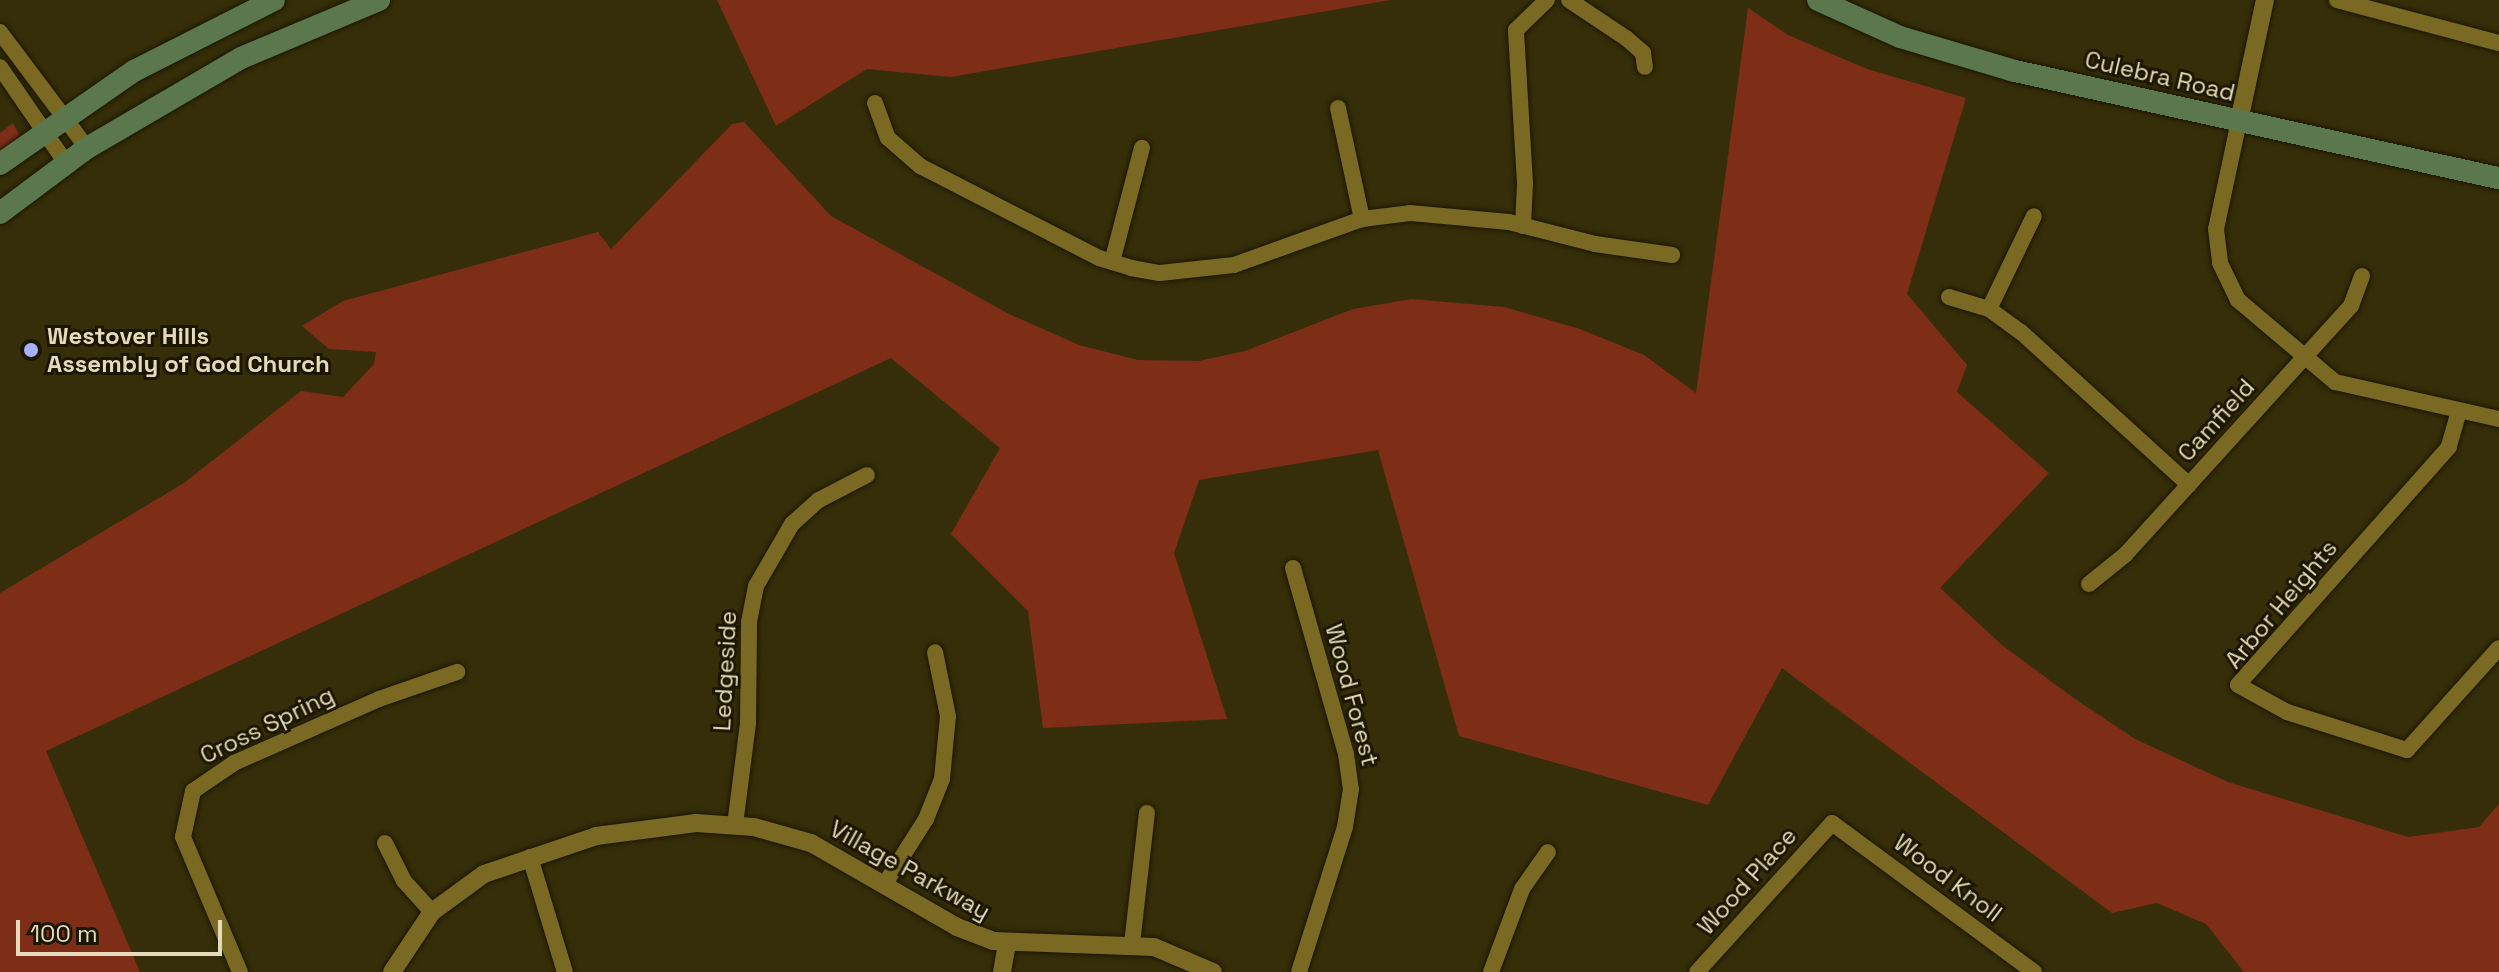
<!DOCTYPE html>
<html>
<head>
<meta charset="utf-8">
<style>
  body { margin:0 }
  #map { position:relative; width:2499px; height:972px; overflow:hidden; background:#362e08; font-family:"Space Grotesk",sans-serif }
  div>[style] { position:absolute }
  .green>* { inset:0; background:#7e2e17 }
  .roads { filter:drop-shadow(0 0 2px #1b1602) drop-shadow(0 0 2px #1b1602) }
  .minor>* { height:16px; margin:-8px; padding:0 8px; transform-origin:8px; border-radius:8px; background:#796923 }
  .tertiary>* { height:18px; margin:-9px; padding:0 9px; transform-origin:9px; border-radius:9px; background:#796923 }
  .secondary>* { height:22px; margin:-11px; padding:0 11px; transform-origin:11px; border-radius:11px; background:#5b774e }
  .dots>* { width:22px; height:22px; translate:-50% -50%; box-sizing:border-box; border:4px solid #1c1600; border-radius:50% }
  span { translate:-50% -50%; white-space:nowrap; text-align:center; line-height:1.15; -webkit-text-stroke:6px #1c1600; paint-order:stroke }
  .street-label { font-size:24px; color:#e3dbb9 }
  .poi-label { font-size:24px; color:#e3dbb9; font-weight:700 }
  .left { translate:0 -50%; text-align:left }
  .scale { position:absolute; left:16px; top:920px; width:206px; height:36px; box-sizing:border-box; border:4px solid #e3dbb9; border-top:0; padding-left:10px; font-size:24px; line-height:28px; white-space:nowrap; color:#e3dbb9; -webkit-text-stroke:6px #1c1600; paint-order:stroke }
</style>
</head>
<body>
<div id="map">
  <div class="green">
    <i style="clip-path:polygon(717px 0,1390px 0,951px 77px,867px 69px,776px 126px)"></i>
    <i style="clip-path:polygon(1748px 8px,1788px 35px,1867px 69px,1966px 98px,1907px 294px,1967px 365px,1957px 392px,2049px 473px,1940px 588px,2002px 645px,2075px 699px,2135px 739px,2228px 782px,2408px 837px,2479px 827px,2499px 804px,2499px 972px,2244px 972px,2206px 924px,2157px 903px,2112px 913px,1782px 668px,1708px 805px,1459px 736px,1378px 450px,1199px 480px,1174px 553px,1227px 719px,1043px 728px,1028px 611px,951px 534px,1000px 448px,891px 358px,46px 751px,140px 972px,0 972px,0 593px,184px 483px,301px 391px,343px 397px,374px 364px,376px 352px,329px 349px,302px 326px,343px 301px,598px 232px,611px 249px,732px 124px,744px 122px,831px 216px,1009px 314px,1079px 345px,1138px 360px,1199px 361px,1245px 351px,1353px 309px,1411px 299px,1504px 307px,1580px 329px,1644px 355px,1696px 393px)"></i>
    <i style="clip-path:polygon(13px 123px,20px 136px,0 151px,0 133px)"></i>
  </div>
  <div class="roads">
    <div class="minor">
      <i style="left:1569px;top:0;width:69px;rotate:33.7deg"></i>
      <i style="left:1626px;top:38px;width:23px;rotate:41deg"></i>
      <i style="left:1643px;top:53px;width:14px;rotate:82deg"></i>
      <i style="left:2337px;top:0;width:168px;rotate:14.9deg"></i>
      <i style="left:0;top:32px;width:145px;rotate:53.1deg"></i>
      <i style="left:0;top:67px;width:116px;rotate:55.5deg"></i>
      <i style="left:875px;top:103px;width:37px;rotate:70deg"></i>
      <i style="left:888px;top:138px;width:43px;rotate:41.2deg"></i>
      <i style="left:920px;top:166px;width:201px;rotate:27.2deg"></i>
      <i style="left:1099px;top:258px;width:34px;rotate:17deg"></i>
      <i style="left:1131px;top:268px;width:29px;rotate:10deg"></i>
      <i style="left:1160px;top:273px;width:74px;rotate:-6.2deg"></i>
      <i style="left:1234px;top:265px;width:136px;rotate:-19.8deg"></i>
      <i style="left:1362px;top:219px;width:48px;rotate:-7.1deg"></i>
      <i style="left:1410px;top:213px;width:99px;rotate:5.2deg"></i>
      <i style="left:1509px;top:222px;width:89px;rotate:14.3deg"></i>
      <i style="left:1595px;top:244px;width:78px;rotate:8.1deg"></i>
      <i style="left:1338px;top:108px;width:114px;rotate:77.8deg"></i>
      <i style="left:2239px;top:121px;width:110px;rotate:102deg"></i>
      <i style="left:2216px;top:229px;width:34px;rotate:83deg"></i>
      <i style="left:2220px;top:263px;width:41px;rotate:64.1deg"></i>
      <i style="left:2238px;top:300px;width:127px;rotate:40.2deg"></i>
      <i style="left:2335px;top:382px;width:168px;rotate:12.7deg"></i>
      <i style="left:1523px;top:226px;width:43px;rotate:-87.3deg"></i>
      <i style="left:1525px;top:183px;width:153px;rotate:-93.4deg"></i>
      <i style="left:1516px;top:30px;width:43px;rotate:-44.1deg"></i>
      <i style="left:1112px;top:262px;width:118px;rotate:-75.3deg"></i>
      <i style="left:1949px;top:297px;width:42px;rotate:16.7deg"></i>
      <i style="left:1989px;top:309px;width:39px;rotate:36deg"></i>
      <i style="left:2021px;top:332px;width:227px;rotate:42.3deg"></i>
      <i style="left:1989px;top:309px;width:103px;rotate:-64.2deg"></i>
      <i style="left:2459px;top:411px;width:37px;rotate:106deg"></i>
      <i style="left:2449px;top:447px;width:318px;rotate:131.6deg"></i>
      <i style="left:2238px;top:685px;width:56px;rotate:28.9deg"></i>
      <i style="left:2287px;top:712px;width:126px;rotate:17.6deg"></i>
      <i style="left:2407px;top:750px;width:137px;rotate:-48deg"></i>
      <i style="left:1293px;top:568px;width:193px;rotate:74.1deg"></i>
      <i style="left:1346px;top:754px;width:35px;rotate:82deg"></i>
      <i style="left:1351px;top:789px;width:38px;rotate:99deg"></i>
      <i style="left:1345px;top:827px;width:152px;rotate:107.6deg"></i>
      <i style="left:2089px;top:584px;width:46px;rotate:-38.9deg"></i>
      <i style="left:2125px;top:555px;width:336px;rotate:-47.8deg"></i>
      <i style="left:2351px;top:306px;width:32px;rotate:-70deg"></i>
      <i style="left:735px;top:825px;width:102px;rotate:-82.7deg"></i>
      <i style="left:748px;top:724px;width:102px;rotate:-89.4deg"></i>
      <i style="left:749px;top:622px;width:37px;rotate:-79deg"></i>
      <i style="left:756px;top:586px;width:72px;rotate:-59.9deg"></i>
      <i style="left:792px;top:524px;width:36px;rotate:-42deg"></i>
      <i style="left:819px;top:500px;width:54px;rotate:-27.5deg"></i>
      <i style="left:385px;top:843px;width:42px;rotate:63.4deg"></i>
      <i style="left:404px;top:881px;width:42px;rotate:47.9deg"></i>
      <i style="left:530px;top:857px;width:120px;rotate:73.1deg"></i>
      <i style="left:886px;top:882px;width:75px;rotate:-57.6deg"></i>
      <i style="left:926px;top:819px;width:43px;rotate:-68.2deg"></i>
      <i style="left:942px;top:779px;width:63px;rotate:-84.6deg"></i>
      <i style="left:948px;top:716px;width:65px;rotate:-101.5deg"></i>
      <i style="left:1132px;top:944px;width:132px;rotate:-83.5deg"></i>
      <i style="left:240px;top:972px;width:147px;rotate:-112.9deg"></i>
      <i style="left:183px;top:837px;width:47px;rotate:-77.7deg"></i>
      <i style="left:193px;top:791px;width:50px;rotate:-34.3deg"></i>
      <i style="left:234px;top:763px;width:158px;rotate:-23.8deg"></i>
      <i style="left:379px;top:699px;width:83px;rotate:-19.1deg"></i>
      <i style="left:1491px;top:972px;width:89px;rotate:-69.5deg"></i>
      <i style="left:1522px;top:889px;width:45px;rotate:-54.9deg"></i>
      <i style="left:1697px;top:972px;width:201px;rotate:-47.8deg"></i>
      <i style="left:1832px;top:823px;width:251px;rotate:36.4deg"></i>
    </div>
    <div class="tertiary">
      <i style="left:2239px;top:121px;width:124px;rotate:-77.9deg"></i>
      <i style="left:392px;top:972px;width:72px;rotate:-56.3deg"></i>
      <i style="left:432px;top:912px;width:64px;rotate:-36.2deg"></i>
      <i style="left:484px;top:874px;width:118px;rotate:-18.7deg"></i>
      <i style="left:596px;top:836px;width:101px;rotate:-7.4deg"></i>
      <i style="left:696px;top:823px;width:58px;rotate:3.9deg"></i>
      <i style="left:754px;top:827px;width:59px;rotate:15.7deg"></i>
      <i style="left:811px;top:843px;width:168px;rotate:29.9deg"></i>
      <i style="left:957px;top:927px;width:39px;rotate:21deg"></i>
      <i style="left:993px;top:941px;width:161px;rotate:2.1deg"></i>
      <i style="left:1154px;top:947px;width:64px;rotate:23deg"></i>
      <i style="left:1002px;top:972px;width:28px;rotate:-80deg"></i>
    </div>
    <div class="secondary">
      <i style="left:1818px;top:0;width:90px;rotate:24.3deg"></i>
      <i style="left:1900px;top:37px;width:120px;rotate:16.5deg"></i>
      <i style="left:2015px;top:71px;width:496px;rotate:12.5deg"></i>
      <i style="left:0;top:164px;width:163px;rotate:-34.8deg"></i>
      <i style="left:134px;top:71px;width:157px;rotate:-26.9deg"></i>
      <i style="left:0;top:213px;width:109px;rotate:-36.8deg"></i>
      <i style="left:87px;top:148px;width:178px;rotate:-30.3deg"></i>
      <i style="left:241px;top:58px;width:150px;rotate:-22.8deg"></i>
    </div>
  </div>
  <div class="dots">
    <i style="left:31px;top:350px;background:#a5b1fc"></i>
  </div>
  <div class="street-label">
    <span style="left:2160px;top:76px;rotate:13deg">Culebra Road</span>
    <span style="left:2216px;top:420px;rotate:-48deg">Camfield</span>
    <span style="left:2281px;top:604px;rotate:-50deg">Arbor Heights</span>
    <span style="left:725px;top:671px;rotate:-87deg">Ledgeside</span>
    <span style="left:1352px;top:695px;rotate:75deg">Wood Forest</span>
    <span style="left:267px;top:725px;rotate:-26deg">Cross Spring</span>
    <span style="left:910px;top:870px;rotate:29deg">Village Parkway</span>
    <span style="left:1948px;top:878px;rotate:37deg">Wood Knoll</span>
    <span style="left:1747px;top:881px;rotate:-48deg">Wood Place</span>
  </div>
  <div class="poi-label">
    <span class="left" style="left:47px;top:350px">Westover Hills<br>Assembly of God Church</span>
  </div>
  <div class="scale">100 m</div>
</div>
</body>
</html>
